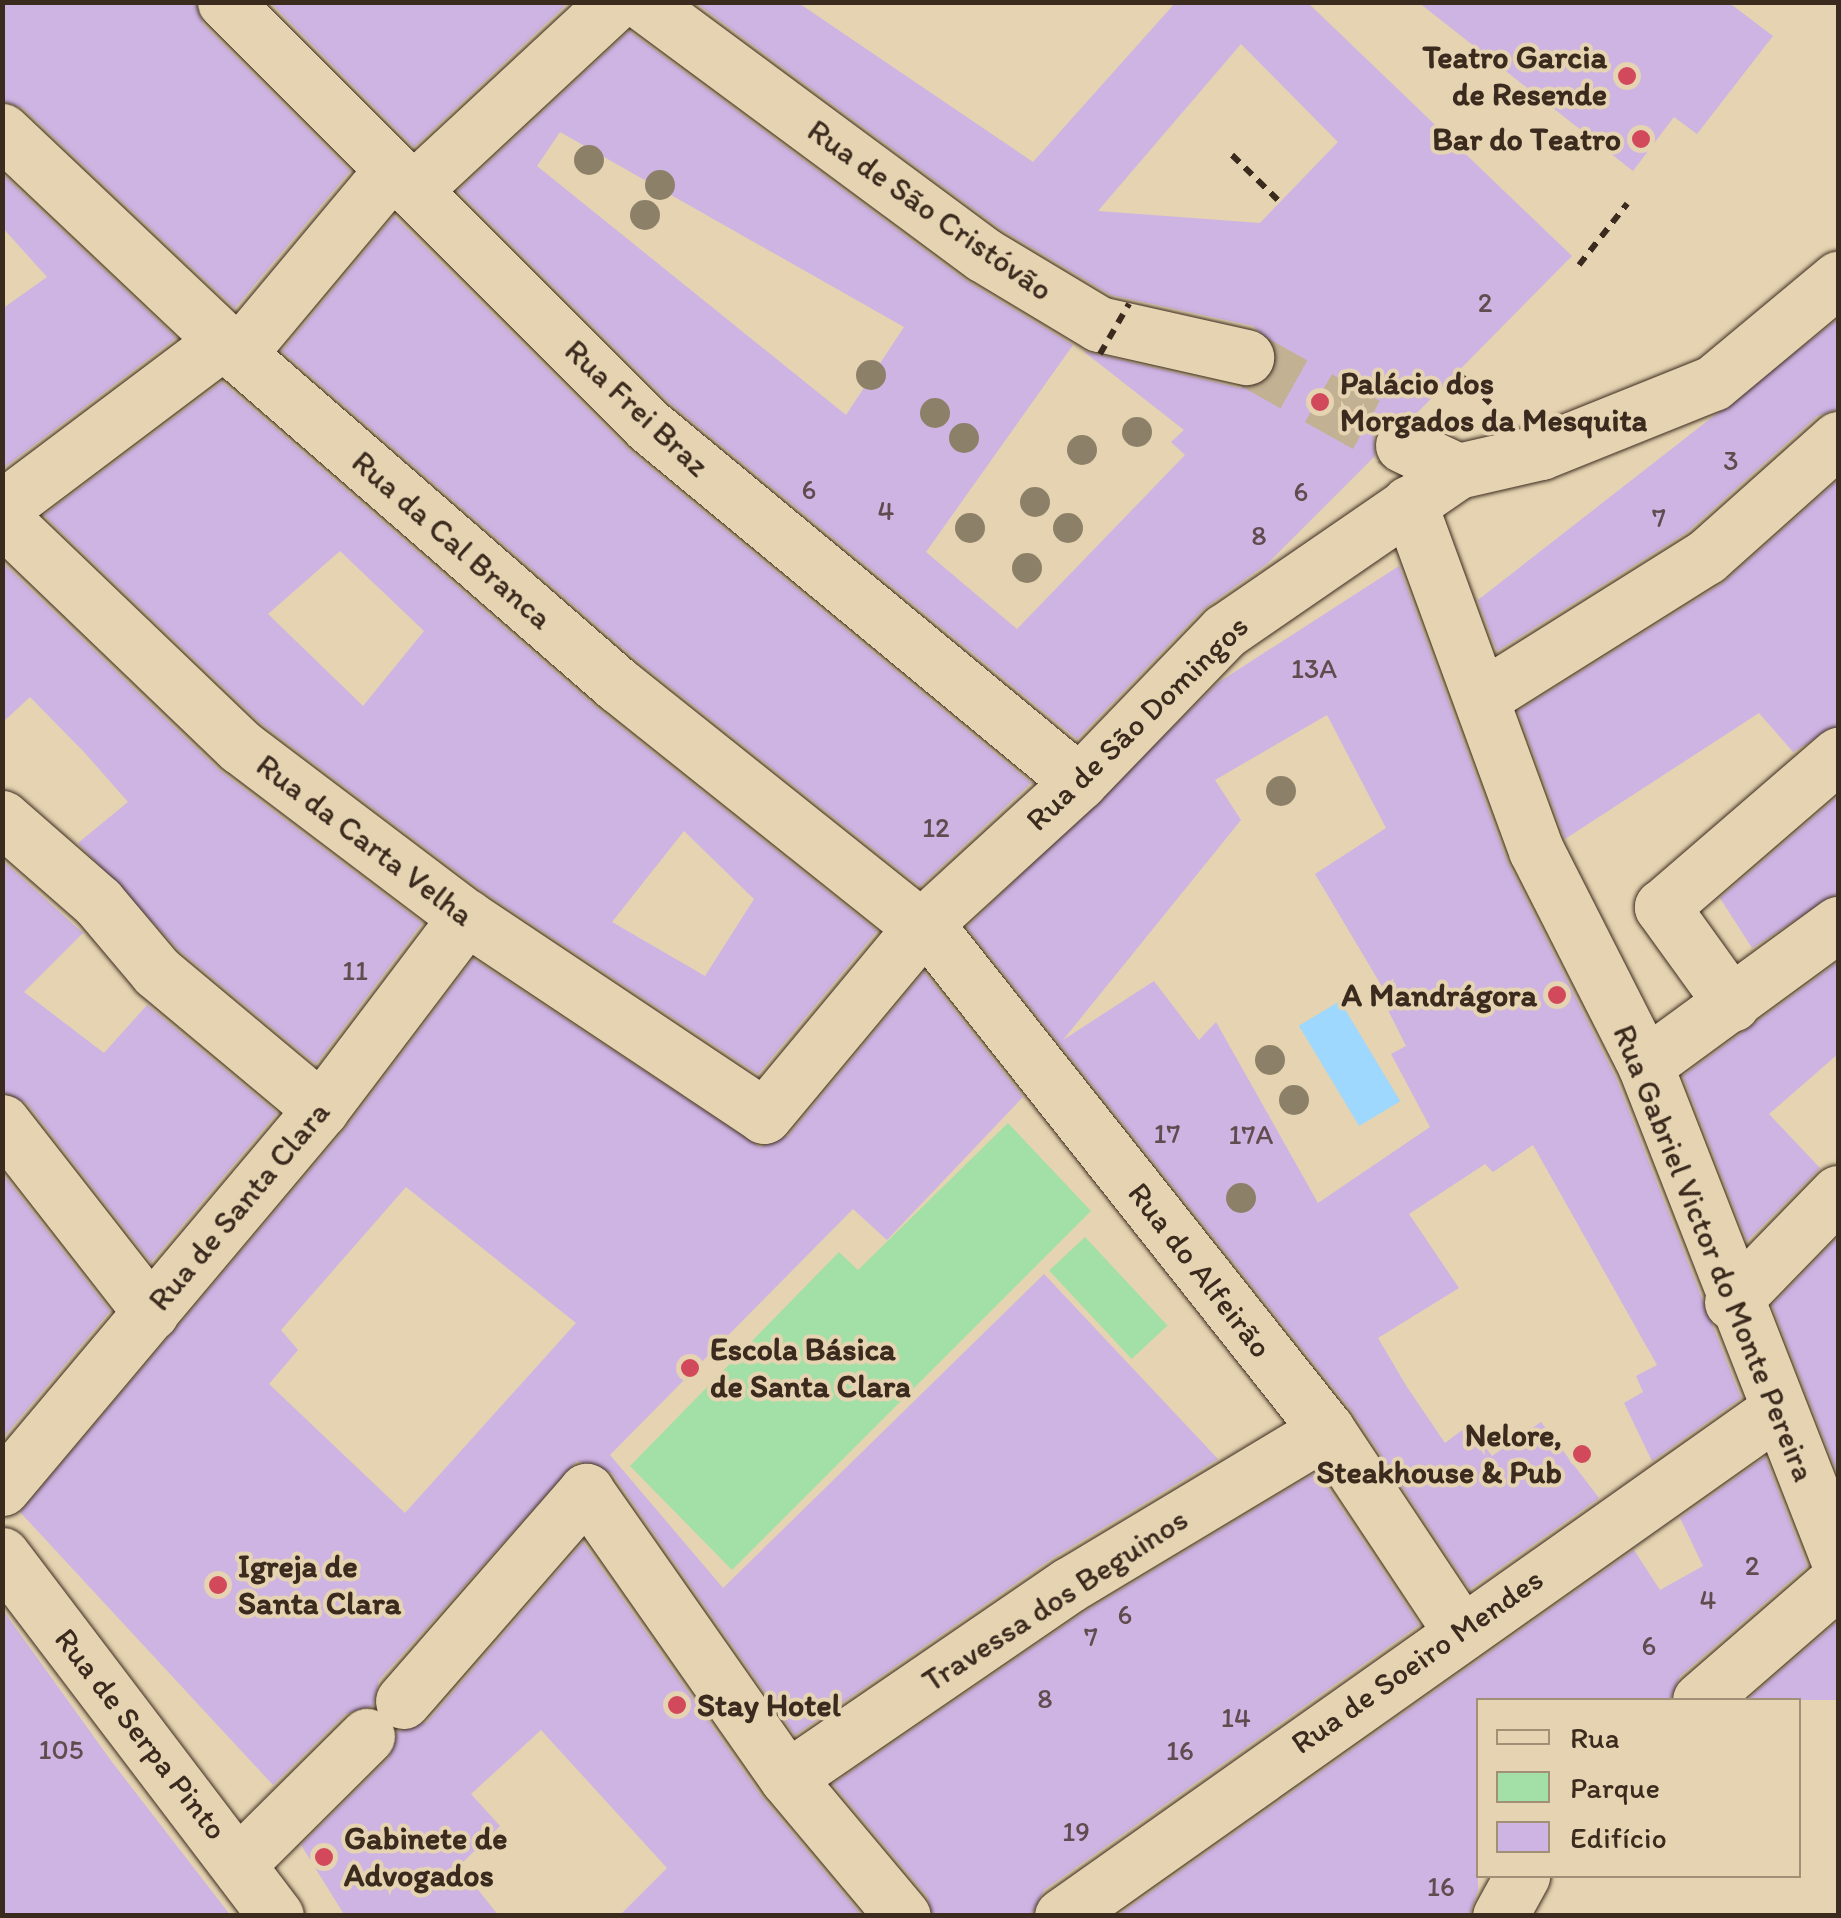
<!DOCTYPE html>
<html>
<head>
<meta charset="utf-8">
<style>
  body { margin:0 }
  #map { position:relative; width:1841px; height:1918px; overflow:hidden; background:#e5d3b1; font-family:Itim,sans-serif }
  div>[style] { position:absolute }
  .green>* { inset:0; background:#a3e0a7; transform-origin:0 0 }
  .water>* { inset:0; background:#9ed8fe; transform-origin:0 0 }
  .building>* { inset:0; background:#ceb4e3 }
  .minor-tunnel>* { height:55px; margin-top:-27.5px; transform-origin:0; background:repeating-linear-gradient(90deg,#c3b194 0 55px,transparent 0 83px) }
  .path>* { height:6px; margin-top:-3px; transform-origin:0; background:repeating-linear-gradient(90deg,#3b2a1e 0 10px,transparent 0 18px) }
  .roads { filter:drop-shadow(0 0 2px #3b2a1e) drop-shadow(0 0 2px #3b2a1e) }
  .minor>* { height:55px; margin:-27.5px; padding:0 27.5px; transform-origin:27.5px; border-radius:27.5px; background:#e5d3b1 }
  .path-bridge>* { height:6px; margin-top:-3px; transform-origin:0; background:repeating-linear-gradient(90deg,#3b2a1e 0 10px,transparent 0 18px) }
  .trees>* { width:30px; height:30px; margin:-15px; border-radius:50%; background:#8d8068 }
  .dots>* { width:28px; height:28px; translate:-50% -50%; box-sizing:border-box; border:5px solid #e5d3b1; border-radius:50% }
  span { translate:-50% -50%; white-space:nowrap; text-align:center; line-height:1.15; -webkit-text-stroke:8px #e5d3b1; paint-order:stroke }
  .number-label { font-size:28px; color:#604c4f }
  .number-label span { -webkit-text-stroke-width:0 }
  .poi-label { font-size:32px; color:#3b2a1e; font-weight:700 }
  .right { translate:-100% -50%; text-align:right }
  .left { translate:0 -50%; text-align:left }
  .street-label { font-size:32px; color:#3b2a1e }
  .frame { position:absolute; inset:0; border:5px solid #3b2a1e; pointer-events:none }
  .legend { position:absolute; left:1476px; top:1698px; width:325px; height:180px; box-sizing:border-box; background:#e5d3b1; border:2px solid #a18f76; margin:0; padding:12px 18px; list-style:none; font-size:30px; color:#3b2a1e }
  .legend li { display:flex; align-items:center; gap:20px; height:50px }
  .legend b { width:50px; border:2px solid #a18f76 }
</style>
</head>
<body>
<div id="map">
  <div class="green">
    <i style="clip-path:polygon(1008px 1123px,1091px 1211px,732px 1570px,630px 1466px,839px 1252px,858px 1270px)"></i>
    <i style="left:1085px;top:1237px;width:121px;height:49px;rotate:47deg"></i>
  </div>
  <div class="water">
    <i style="left:1340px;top:1001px;width:117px;height:48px;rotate:59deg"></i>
  </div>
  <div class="building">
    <i style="clip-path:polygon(2px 2px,195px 2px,203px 24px,350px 171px,235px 308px,23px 108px,2px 101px)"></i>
    <i style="clip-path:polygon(270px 2px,569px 2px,414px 147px)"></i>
    <i style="clip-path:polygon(evenodd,695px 2px,797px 2px,1033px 162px,1176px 2px,1307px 2px,1572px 256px,1414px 416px,1384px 420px,1374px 433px,1375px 456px,1268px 563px,1203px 609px,1077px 739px,670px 403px,458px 191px,629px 31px,965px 280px,1073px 345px,926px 552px,1017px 629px,1185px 455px,1171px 442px,1184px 430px,1083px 351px,1240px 388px,1270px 377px,1275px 347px,1253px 326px,1111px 295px,1001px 229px,695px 2px,1241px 44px,1338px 142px,1260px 223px,1098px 211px,1241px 44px,695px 2px,560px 132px,904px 327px,846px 415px,537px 166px,560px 132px)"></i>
    <i style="clip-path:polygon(1418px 2px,1728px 2px,1773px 36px,1697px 134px,1674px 117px,1633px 171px)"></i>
    <i style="clip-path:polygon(2px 174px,176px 338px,2px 469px,2px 309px,47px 277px,2px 227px)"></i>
    <i style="clip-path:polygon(394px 216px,629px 450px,1031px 783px,920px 886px,638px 661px,282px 351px)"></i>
    <i style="clip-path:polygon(1838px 319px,1838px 409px,1817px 416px,1687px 532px,1497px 651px,1478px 600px)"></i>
    <i style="clip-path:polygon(evenodd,222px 382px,598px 709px,877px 931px,758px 1074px,484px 892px,261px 723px,44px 515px,222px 382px,340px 551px,424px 631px,363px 706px,268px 614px,340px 551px,222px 382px,684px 831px,754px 899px,705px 976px,612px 922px,684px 831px)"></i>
    <i style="clip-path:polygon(1838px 480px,1838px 725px,1793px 752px,1759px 713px,1565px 839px,1518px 711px,1723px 583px)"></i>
    <i style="clip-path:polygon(2px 562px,219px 770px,422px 923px,316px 1064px,179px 950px,78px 843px,128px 802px,84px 752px,30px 697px,2px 723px)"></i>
    <i style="clip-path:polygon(evenodd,1399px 566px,1507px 861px,1616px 1078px,1741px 1398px,1652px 1461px,1624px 1403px,1643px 1392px,1636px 1376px,1657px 1365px,1533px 1145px,1493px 1172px,1485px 1164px,1409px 1214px,1459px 1288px,1378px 1338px,1407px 1387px,1445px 1443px,1469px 1425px,1492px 1456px,1541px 1422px,1599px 1498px,1470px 1589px,1352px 1411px,967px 927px,1219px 682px,1399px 566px,1327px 715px,1386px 828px,1315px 874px,1393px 1005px,1387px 1008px,1406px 1046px,1391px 1054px,1430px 1127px,1318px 1203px,1216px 1022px,1199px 1040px,1154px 981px,1063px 1040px,1241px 820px,1215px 780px,1327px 715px)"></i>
    <i style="clip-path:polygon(1838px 796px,1838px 893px,1752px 948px,1720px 898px)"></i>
    <i style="clip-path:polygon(2px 860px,83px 933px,24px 992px,104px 1053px,147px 1005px,277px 1113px,151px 1262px,27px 1103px,2px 1092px)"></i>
    <i style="clip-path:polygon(evenodd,473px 959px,760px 1147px,788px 1136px,924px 972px,1023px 1097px,887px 1240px,853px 1209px,610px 1455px,723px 1588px,1044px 1274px,1218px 1459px,1051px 1559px,795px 1735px,612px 1473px,577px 1461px,379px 1680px,373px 1706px,345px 1714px,273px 1785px,20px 1512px,345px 1129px,473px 959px,406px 1187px,576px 1323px,405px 1513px,269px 1384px,298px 1350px,281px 1330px,406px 1187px)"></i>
    <i style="clip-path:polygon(1838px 962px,1838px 1054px,1769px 1114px,1820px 1168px,1747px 1241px,1683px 1076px)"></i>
    <i style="clip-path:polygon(2px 1173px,110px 1311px,2px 1439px)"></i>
    <i style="clip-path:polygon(1838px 1237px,1838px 1474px,1772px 1305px)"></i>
    <i style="clip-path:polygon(1765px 1457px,1807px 1566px,1680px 1676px,1670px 1700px,1478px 1700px,1478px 1890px,1469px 1916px,1117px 1916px,1634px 1550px,1660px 1590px,1703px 1566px,1680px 1518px)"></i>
    <i style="clip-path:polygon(1317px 1472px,1419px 1625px,1044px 1890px,1031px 1916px,933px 1916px,927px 1896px,833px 1784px,1086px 1611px)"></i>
    <i style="clip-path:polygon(583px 1542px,761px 1796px,862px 1916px,619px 1916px,667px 1868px,541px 1730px,471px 1794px,500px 1826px,459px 1866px,499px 1916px,345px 1916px,301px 1845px,389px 1758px,397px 1732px,427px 1722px)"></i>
    <i style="clip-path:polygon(2px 1609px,112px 1762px,231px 1916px,2px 1916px)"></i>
    <i style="clip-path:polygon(1838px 1621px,1838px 1700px,1747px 1700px)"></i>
  </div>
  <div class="minor-tunnel">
    <i style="left:1246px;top:357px;width:180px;rotate:29.3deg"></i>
  </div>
  <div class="path">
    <i style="left:1232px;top:155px;width:64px;rotate:44.4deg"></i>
    <i style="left:1579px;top:265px;width:78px;rotate:-51.8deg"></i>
    <i style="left:1458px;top:373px;width:44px;rotate:43.2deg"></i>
  </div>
  <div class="roads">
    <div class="minor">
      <i style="left:225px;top:2px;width:600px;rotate:45deg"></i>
      <i style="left:649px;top:426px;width:558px;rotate:39.62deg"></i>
      <i style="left:642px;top:2px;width:425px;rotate:36.5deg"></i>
      <i style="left:984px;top:255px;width:134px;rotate:31deg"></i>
      <i style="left:1099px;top:324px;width:151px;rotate:12.7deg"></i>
      <i style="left:2px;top:131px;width:325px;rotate:43.4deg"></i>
      <i style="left:238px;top:354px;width:504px;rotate:41.06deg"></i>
      <i style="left:618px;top:685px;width:411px;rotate:38.6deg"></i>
      <i style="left:939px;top:941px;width:624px;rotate:51.57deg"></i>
      <i style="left:1327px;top:1430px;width:239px;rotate:56.4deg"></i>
      <i style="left:413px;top:190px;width:276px;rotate:-42.9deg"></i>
      <i style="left:238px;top:354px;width:240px;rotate:-50.1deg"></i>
      <i style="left:1403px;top:445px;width:61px;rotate:25.3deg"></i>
      <i style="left:1409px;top:503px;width:370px;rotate:69.9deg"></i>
      <i style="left:1536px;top:850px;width:241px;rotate:63.1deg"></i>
      <i style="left:1645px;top:1065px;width:530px;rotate:68.66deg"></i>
      <i style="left:2px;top:508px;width:278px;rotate:-37deg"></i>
      <i style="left:2px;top:518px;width:331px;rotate:43.8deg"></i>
      <i style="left:241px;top:747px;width:282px;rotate:37.1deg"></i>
      <i style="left:466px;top:917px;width:358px;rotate:33.7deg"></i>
      <i style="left:764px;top:1116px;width:249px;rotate:-50.2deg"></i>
      <i style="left:923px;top:925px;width:212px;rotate:-42.5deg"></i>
      <i style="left:1079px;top:782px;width:210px;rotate:-46deg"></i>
      <i style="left:1225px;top:631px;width:283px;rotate:-34.5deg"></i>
      <i style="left:1458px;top:471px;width:85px;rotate:-12.9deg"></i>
      <i style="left:1541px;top:452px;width:185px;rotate:-21.9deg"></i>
      <i style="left:1713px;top:383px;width:163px;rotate:-39.8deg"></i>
      <i style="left:1484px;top:696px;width:262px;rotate:-32.1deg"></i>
      <i style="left:1706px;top:557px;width:177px;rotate:-41.8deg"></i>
      <i style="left:2px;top:818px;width:128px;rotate:41.2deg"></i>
      <i style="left:98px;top:902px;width:92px;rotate:49.9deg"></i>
      <i style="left:157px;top:972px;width:214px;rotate:39.9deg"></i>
      <i style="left:1732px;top:1004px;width:120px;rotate:-125.8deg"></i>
      <i style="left:1662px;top:907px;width:233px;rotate:-40.8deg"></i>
      <i style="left:1645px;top:1065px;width:239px;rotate:-36.2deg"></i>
      <i style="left:2px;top:1122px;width:242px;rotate:52deg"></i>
      <i style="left:1732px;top:1302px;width:152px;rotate:-45.8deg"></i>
      <i style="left:2px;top:1488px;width:495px;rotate:-49.9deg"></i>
      <i style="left:321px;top:1109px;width:241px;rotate:-52.9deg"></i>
      <i style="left:2px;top:1555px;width:453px;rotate:52.8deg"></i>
      <i style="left:1700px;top:1700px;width:183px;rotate:-41deg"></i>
      <i style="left:403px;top:1701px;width:279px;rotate:-48.9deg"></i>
      <i style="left:586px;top:1491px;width:350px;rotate:55deg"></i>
      <i style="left:787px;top:1778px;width:180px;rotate:50deg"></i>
      <i style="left:787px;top:1778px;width:342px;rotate:-34.4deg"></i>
      <i style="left:1069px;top:1585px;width:301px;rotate:-31deg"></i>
      <i style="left:240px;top:1862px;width:179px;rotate:-44.8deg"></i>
      <i style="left:1062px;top:1916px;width:873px;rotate:-35.26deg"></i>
      <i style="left:1500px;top:1916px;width:46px;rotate:-61.2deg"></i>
    </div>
  </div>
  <div class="path-bridge">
    <i style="left:1100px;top:354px;width:58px;rotate:-59.9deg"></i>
  </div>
  <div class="trees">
    <i style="left:589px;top:160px"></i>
    <i style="left:660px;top:185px"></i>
    <i style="left:645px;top:215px"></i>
    <i style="left:871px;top:375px"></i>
    <i style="left:935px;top:413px"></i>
    <i style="left:1137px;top:432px"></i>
    <i style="left:964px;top:438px"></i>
    <i style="left:1082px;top:450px"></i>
    <i style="left:1035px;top:502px"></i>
    <i style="left:970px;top:528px"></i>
    <i style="left:1068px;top:528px"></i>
    <i style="left:1027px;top:568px"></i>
    <i style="left:1281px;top:791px"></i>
    <i style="left:1270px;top:1060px"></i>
    <i style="left:1294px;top:1100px"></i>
    <i style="left:1241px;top:1198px"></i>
  </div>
  <div class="dots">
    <i style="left:1627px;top:76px;background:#d1495b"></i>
    <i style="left:1641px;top:139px;background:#d1495b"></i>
    <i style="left:1320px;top:402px;background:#d1495b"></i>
    <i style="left:1557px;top:995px;background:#d1495b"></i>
    <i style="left:690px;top:1368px;background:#d1495b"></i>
    <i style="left:1582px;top:1454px;background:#d1495b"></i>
    <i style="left:218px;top:1585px;background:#d1495b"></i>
    <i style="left:677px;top:1705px;background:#d1495b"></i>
    <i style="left:324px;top:1857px;background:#d1495b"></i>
  </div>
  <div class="number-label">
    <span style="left:1485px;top:302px">2</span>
    <span style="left:1731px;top:460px">3</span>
    <span style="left:809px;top:489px">6</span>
    <span style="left:1301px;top:491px">6</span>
    <span style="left:886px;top:510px">4</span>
    <span style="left:1659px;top:517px">7</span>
    <span style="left:1259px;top:535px">8</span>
    <span style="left:1314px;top:668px">13A</span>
    <span style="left:936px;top:827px">12</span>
    <span style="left:355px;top:970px">11</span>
    <span style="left:1167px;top:1133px">17</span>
    <span style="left:1251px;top:1134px">17A</span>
    <span style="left:1752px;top:1565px">2</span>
    <span style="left:1708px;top:1599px">4</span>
    <span style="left:1125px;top:1614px">6</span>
    <span style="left:1091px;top:1636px">7</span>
    <span style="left:1649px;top:1645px">6</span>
    <span style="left:1045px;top:1698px">8</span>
    <span style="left:1236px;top:1717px">14</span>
    <span style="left:61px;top:1749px">105</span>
    <span style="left:1180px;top:1750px">16</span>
    <span style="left:1076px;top:1831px">19</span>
    <span style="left:1441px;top:1886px">16</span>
  </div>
  <div class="poi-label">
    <span class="right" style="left:1607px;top:76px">Teatro Garcia<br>de Resende</span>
    <span class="right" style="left:1621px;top:139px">Bar do Teatro</span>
    <span class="left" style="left:1340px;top:402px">Palácio dos<br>Morgados da Mesquita</span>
    <span class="right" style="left:1537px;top:995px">A Mandrágora</span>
    <span class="left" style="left:710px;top:1368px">Escola Básica<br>de Santa Clara</span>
    <span class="right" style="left:1562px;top:1454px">Nelore,<br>Steakhouse &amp; Pub</span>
    <span class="left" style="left:238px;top:1585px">Igreja de<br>Santa Clara</span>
    <span class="left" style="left:697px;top:1705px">Stay Hotel</span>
    <span class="left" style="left:344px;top:1857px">Gabinete de<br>Advogados</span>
  </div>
  <div class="street-label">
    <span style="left:930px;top:210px;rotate:35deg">Rua de São Cristóvão</span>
    <span style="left:637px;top:408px;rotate:43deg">Rua Frei Braz</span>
    <span style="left:452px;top:540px;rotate:41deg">Rua da Cal Branca</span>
    <span style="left:1137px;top:723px;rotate:-44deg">Rua de São Domingos</span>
    <span style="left:365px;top:840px;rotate:37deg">Rua da Carta Velha</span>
    <span style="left:239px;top:1206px;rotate:-50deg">Rua de Santa Clara</span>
    <span style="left:1714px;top:1253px;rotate:68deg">Rua Gabriel Victor do Monte Pereira</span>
    <span style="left:1200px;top:1270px;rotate:52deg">Rua do Alfeirão</span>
    <span style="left:1055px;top:1600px;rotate:-33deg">Travessa dos Beguinos</span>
    <span style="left:1417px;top:1661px;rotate:-35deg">Rua de Soeiro Mendes</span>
    <span style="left:141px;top:1734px;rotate:52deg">Rua de Serpa Pinto</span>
  </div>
  <div class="frame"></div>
  <ul class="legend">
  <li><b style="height:12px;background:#e5d3b1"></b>Rua</li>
  <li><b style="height:28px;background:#a3e0a7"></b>Parque</li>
  <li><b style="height:28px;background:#ceb4e3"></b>Edifício</li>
  </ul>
</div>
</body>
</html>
